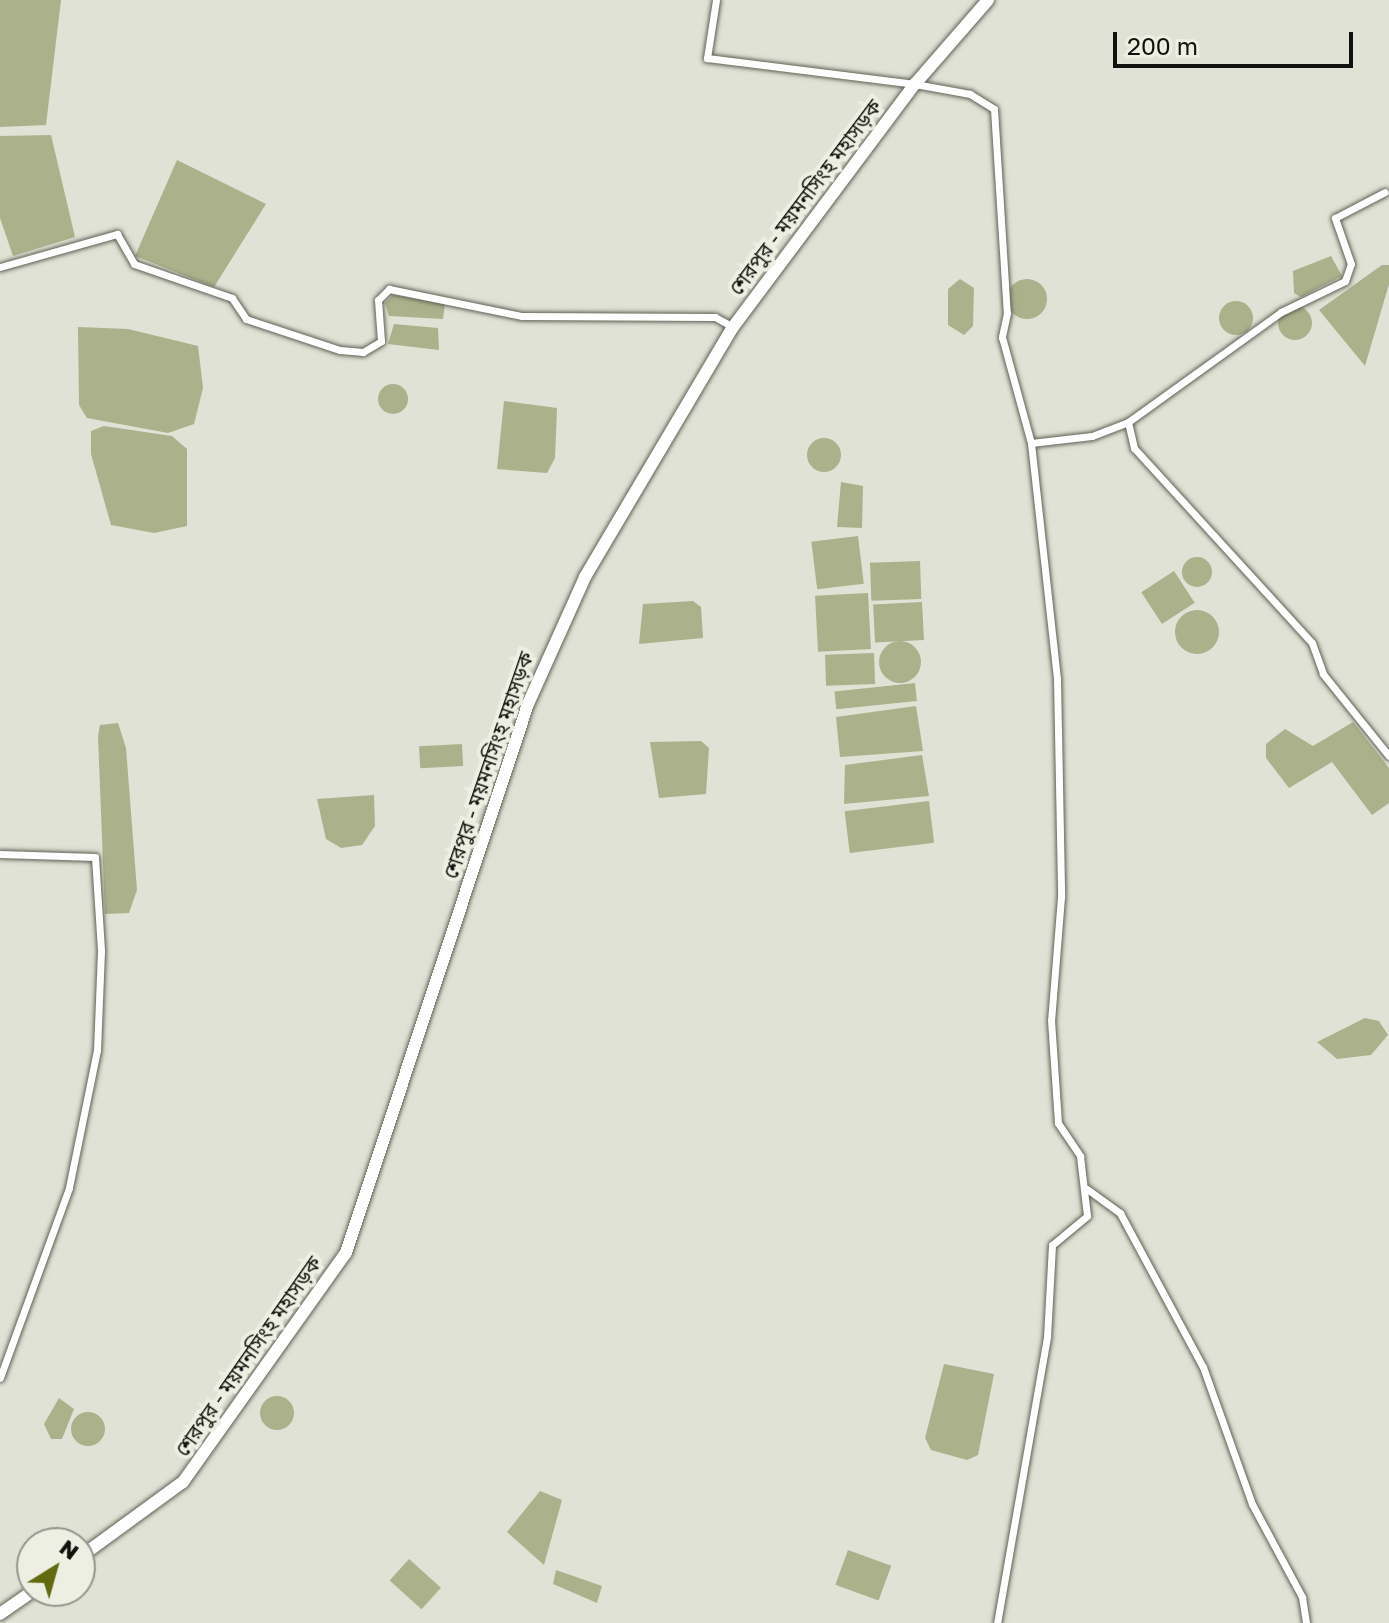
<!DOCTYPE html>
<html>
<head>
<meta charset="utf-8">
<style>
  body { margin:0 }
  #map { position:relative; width:1389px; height:1623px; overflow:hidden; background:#dfe2d4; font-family:"Golos Text","Noto Sans Bengali",sans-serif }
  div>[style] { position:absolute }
  .water>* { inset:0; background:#abb28b; transform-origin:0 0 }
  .round { border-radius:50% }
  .roads { filter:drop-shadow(0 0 2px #5f6155) drop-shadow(0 0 2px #5f6155) }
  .street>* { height:7px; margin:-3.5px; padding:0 3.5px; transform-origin:3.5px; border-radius:3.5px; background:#fff }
  .primary>* { height:12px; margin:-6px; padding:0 6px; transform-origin:6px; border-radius:6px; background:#fff }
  span { translate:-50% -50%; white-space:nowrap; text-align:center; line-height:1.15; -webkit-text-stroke:8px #ecefe1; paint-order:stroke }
  .street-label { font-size:20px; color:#11120e }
  .north { position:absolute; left:16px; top:1527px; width:80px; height:80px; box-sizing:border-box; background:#ecefe1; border:2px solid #94978d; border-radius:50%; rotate:37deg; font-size:22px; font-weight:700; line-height:32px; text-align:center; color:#11120e }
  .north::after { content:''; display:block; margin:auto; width:28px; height:36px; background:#626a0f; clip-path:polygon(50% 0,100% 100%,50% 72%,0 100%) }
  .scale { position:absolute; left:1113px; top:32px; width:240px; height:36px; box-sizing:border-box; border:4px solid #11120e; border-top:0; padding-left:10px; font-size:24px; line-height:28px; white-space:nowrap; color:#11120e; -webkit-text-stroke:6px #ecefe1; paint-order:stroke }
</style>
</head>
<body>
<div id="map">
  <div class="water">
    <i style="clip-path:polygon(0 0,61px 0,46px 125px,0 127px)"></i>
    <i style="clip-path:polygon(51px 135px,75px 237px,13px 256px,0 218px,0 136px)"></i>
    <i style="clip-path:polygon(177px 160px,266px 204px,214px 287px,135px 256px)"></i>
    <i style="clip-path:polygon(1331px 256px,1342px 276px,1301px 297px,1294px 293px,1293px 271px)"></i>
    <i style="clip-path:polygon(1382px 265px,1389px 265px,1389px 284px,1365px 366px,1319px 310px)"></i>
    <i style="clip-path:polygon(960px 279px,974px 288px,973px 326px,964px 335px,948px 325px,948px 289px)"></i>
    <i class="round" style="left:1007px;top:279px;width:40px;height:40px"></i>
    <i style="clip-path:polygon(393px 295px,445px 303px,443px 319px,389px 316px,385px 303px)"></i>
    <i class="round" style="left:1219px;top:301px;width:34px;height:34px"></i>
    <i class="round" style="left:1278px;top:306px;width:34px;height:34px"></i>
    <i style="clip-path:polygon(394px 324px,438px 328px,439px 350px,388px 344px)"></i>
    <i style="clip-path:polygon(78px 327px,128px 329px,198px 346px,203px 388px,194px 424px,168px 433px,87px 418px,79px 405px)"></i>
    <i class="round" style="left:378px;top:384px;width:30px;height:30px"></i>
    <i style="clip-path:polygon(504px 401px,557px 408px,555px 458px,547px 473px,497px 469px)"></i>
    <i style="clip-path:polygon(104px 426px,172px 436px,187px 449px,187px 526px,154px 533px,111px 525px,91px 454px,91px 431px)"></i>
    <i class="round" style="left:807px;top:438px;width:34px;height:34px"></i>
    <i style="clip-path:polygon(841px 482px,863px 486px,862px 528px,837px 527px)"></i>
    <i style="left:858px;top:536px;width:48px;height:47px;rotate:83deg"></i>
    <i class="round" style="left:1182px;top:557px;width:30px;height:30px"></i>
    <i style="left:920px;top:561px;width:38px;height:50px;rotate:88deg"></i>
    <i style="left:1174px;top:571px;width:38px;height:39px;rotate:57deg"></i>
    <i style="left:868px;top:593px;width:56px;height:53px;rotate:87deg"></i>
    <i style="clip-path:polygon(693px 601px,701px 607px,703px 638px,639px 644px,643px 604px)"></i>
    <i style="left:922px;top:602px;width:38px;height:49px;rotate:87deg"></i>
    <i class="round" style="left:1175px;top:610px;width:44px;height:44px"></i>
    <i class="round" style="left:879px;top:641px;width:42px;height:42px"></i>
    <i style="left:874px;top:653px;width:31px;height:49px;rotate:88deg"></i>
    <i style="left:915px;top:683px;width:18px;height:81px;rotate:84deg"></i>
    <i style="clip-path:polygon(916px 706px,923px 751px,840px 757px,836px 717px)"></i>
    <i style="clip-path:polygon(1353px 722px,1389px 768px,1389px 803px,1372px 815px,1332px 762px,1289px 788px,1266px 758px,1266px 744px,1285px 729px,1313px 746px)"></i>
    <i style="clip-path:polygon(118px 723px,126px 748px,137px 890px,129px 913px,105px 914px,98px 736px,100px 725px)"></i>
    <i style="clip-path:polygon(701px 741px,709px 748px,706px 794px,659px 798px,650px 742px)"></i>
    <i style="left:462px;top:744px;width:22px;height:43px;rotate:87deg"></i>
    <i style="clip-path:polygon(922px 755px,929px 796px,844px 804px,845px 765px)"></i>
    <i style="clip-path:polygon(374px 795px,375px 826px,362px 845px,341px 848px,326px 839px,317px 799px)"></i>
    <i style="left:929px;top:801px;width:42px;height:85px;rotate:83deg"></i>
    <i style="clip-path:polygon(1365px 1018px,1379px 1021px,1388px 1035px,1371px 1055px,1337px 1059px,1317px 1042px)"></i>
    <i style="clip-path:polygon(944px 1364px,994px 1374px,978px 1455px,967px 1460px,931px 1450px,925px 1438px)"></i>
    <i class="round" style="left:260px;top:1396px;width:34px;height:34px"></i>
    <i style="clip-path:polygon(59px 1398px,74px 1409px,62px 1439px,51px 1439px,44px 1424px)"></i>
    <i class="round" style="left:71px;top:1412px;width:34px;height:34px"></i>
    <i style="clip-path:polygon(540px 1491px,562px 1500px,544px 1565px,507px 1532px)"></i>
    <i style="left:848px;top:1550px;width:46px;height:37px;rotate:20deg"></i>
    <i style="left:409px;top:1559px;width:43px;height:29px;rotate:42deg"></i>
    <i style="clip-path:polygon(556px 1570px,602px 1586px,597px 1603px,553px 1584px)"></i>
  </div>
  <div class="roads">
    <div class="street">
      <i style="left:716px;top:0;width:59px;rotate:98.8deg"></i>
      <i style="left:707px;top:58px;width:210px;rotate:7.1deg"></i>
      <i style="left:915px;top:84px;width:56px;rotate:10.3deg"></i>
      <i style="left:970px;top:94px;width:28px;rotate:32deg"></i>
      <i style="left:994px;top:109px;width:204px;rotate:86.4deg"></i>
      <i style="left:1007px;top:313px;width:25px;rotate:102deg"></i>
      <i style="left:1002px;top:337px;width:110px;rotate:74.7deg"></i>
      <i style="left:1031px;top:443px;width:237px;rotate:83.7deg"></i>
      <i style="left:1057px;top:679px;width:218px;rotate:88.9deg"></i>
      <i style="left:1061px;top:897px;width:123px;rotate:94.6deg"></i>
      <i style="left:1051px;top:1020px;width:103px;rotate:86.1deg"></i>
      <i style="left:1058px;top:1123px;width:40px;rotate:56deg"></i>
      <i style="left:1080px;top:1156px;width:60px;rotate:83.3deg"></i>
      <i style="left:1087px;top:1216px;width:45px;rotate:140.4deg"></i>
      <i style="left:1052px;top:1245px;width:92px;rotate:93.1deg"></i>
      <i style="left:1047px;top:1337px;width:290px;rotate:99.9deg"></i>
      <i style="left:0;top:267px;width:122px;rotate:-15.8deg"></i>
      <i style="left:117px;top:234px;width:34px;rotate:60deg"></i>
      <i style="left:134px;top:264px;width:104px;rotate:19.1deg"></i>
      <i style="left:232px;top:298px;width:25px;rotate:56deg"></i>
      <i style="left:246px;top:319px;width:99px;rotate:18.3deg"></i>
      <i style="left:340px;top:350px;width:23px;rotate:5deg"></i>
      <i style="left:363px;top:352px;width:21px;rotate:-31deg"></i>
      <i style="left:381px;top:341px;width:41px;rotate:-94.2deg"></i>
      <i style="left:378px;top:300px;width:16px;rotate:-45deg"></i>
      <i style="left:389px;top:289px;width:136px;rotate:11.5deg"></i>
      <i style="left:522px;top:316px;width:193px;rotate:0.3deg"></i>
      <i style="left:715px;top:317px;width:21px;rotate:29deg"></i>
      <i style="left:1128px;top:422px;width:27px;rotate:77deg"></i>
      <i style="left:1134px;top:448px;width:264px;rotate:47.6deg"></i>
      <i style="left:1312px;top:643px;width:33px;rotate:70deg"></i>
      <i style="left:1323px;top:674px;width:105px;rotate:51.2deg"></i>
      <i style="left:1031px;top:443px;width:61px;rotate:-6.5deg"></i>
      <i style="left:1092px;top:436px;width:39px;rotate:-21deg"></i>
      <i style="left:1128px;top:422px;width:188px;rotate:-35.7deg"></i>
      <i style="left:1281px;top:312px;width:71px;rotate:-25.8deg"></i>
      <i style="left:1345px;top:281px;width:18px;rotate:-71deg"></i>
      <i style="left:1351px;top:264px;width:49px;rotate:-109.2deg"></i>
      <i style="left:1335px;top:218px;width:56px;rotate:-27.5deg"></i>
      <i style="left:0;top:854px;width:95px;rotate:1.8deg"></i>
      <i style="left:95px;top:857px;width:94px;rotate:86.3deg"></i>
      <i style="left:101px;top:951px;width:99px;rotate:92.3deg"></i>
      <i style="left:97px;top:1050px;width:141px;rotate:101.5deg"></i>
      <i style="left:69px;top:1188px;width:202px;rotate:110deg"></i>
      <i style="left:1087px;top:1189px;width:41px;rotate:36deg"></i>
      <i style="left:1120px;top:1213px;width:175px;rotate:61.7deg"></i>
      <i style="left:1203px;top:1367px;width:145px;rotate:70.3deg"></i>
      <i style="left:1252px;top:1504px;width:106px;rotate:61.7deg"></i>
      <i style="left:1302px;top:1597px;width:26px;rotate:81deg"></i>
    </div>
    <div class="primary">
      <i style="left:80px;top:1557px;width:127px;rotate:-36.1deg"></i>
      <i style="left:183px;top:1482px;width:281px;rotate:-54.6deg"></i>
      <i style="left:346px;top:1253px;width:578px;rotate:-71.66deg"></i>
      <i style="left:528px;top:704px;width:139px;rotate:-65.8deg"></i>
      <i style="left:585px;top:577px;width:291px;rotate:-59.4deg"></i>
      <i style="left:733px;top:327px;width:304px;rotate:-53.2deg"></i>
      <i style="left:915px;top:84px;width:111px;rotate:-49deg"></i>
      <i style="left:0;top:1614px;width:40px;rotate:-34.9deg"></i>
    </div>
  </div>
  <div class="street-label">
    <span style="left:805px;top:197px;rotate:-53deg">শেরপুর - ময়মনসিংহ মহাসড়ক</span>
    <span style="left:488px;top:765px;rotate:-71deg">শেরপুর - ময়মনসিংহ মহাসড়ক</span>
    <span style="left:248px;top:1356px;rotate:-55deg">শেরপুর - ময়মনসিংহ মহাসড়ক</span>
  </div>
  <div class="north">N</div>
  <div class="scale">200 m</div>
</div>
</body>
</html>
